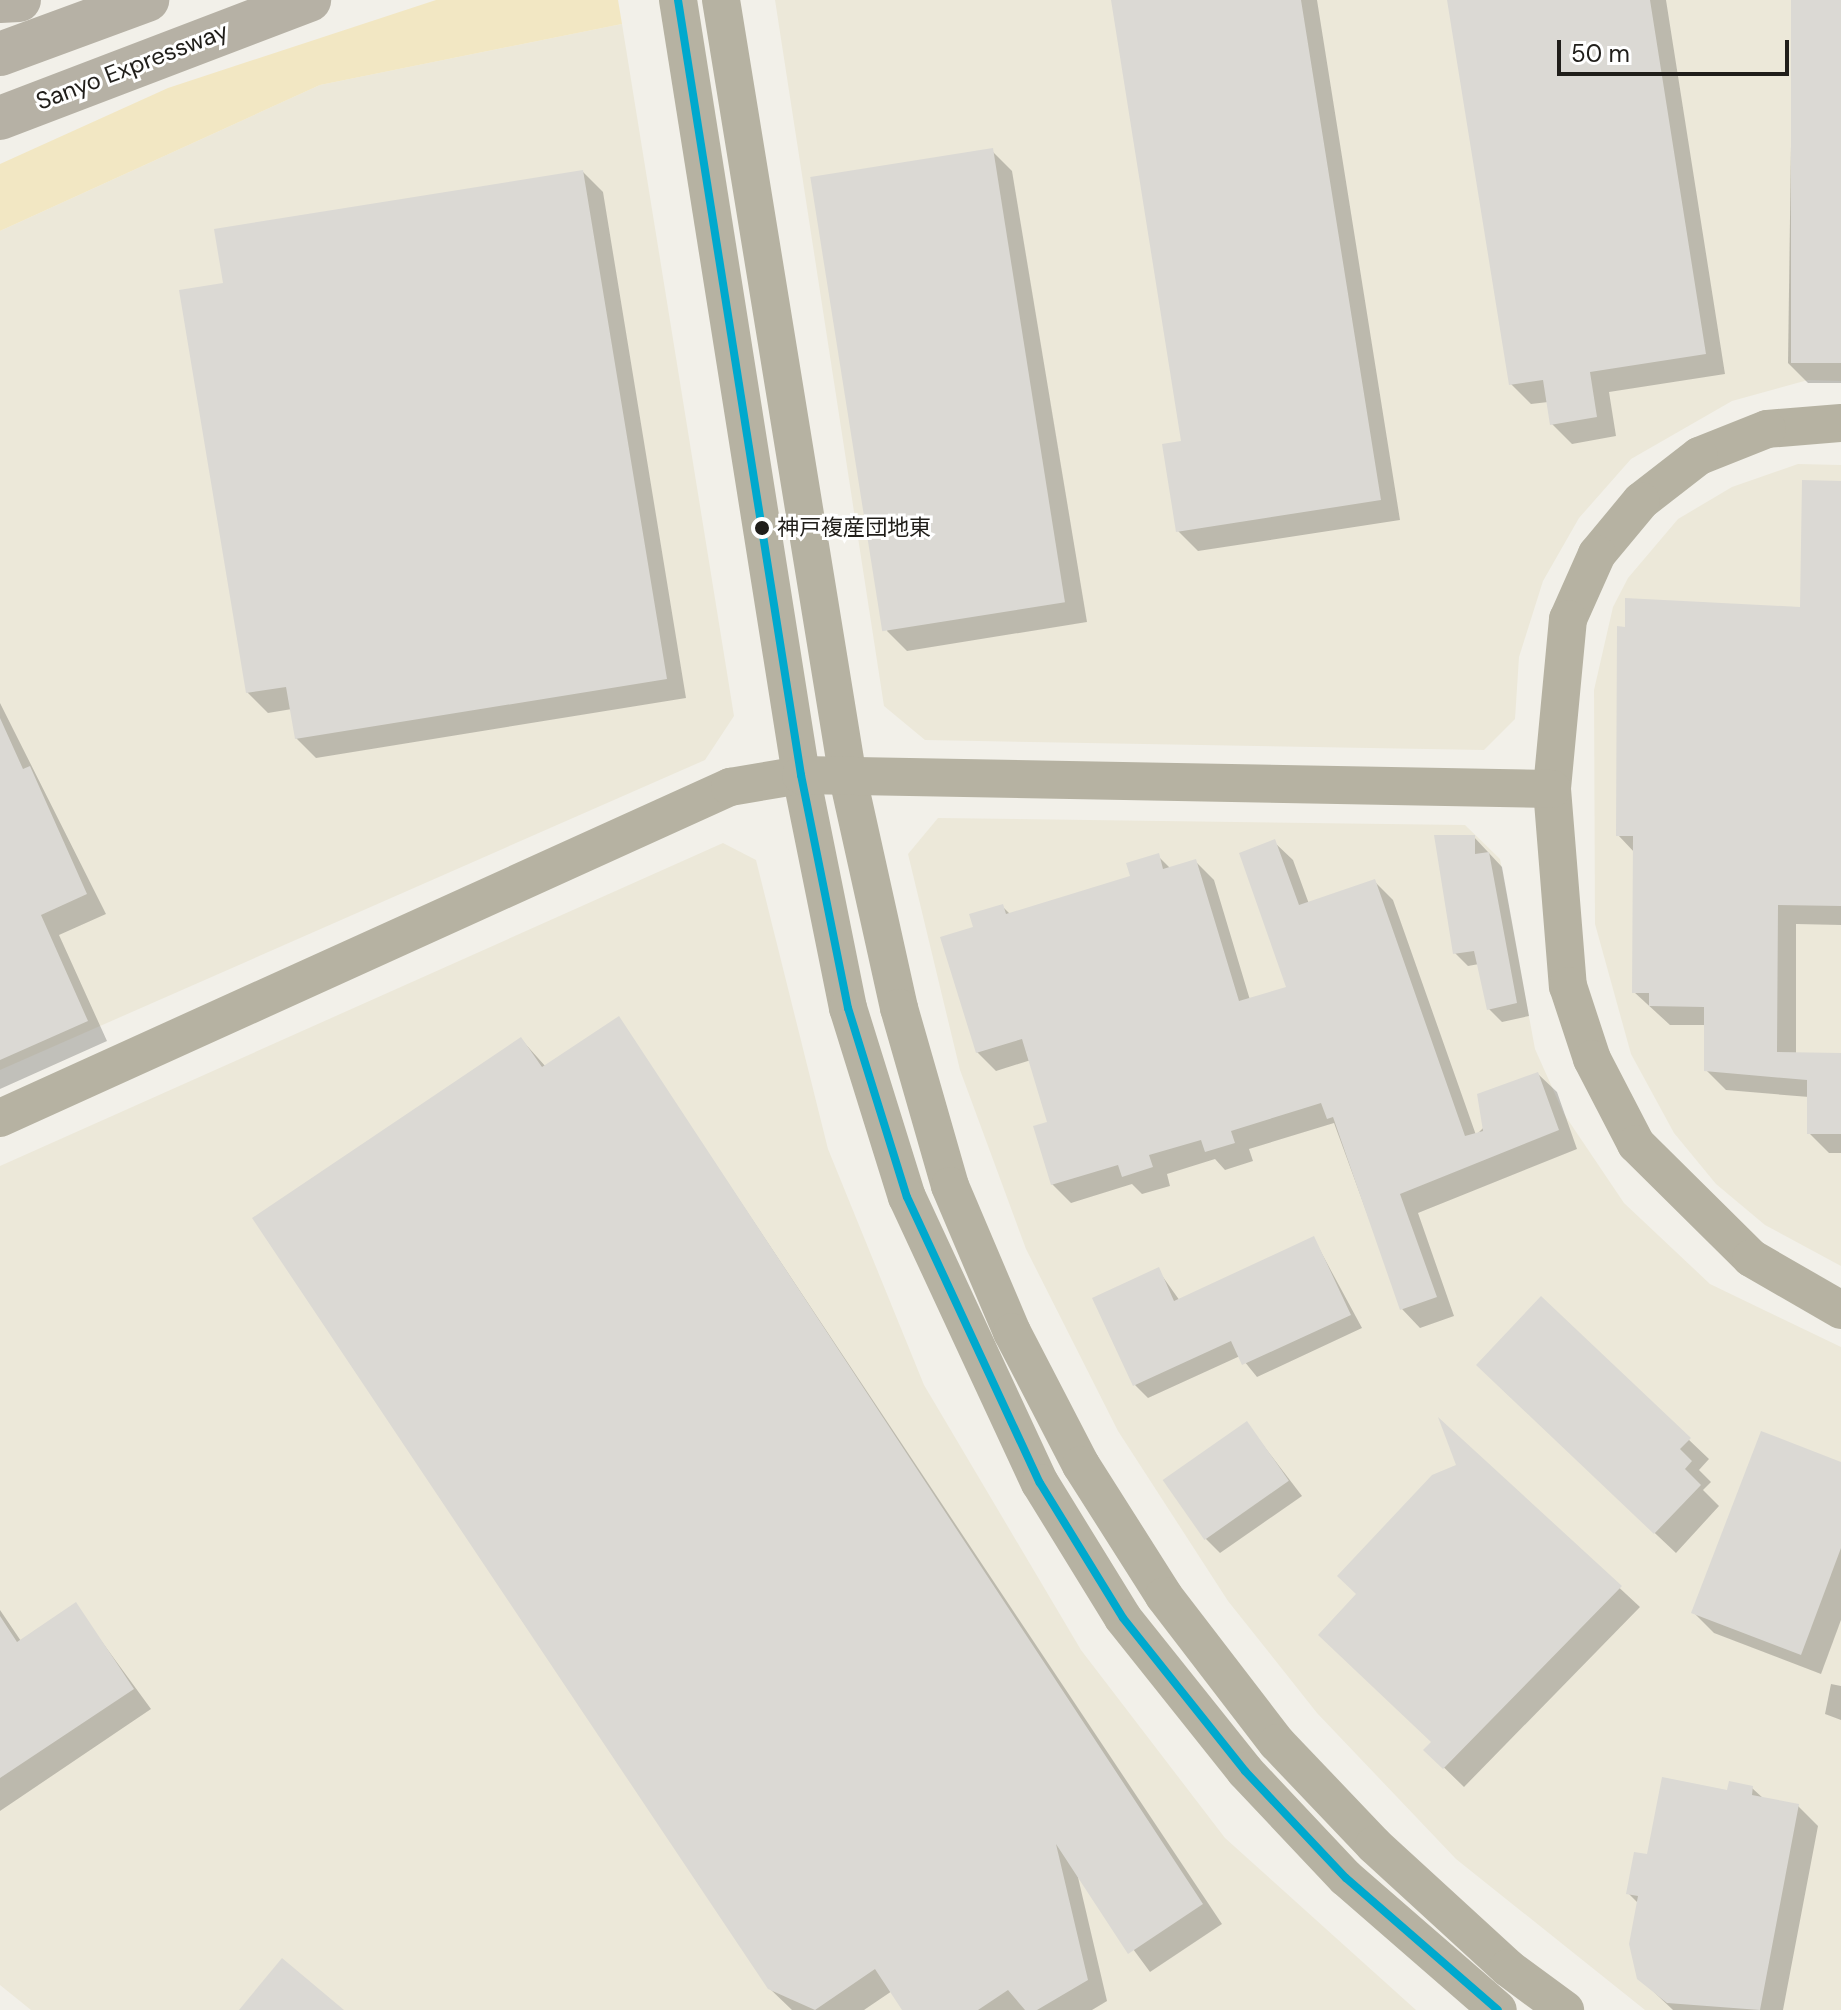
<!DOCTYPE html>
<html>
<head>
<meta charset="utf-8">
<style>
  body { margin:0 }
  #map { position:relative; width:1841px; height:2010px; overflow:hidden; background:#f2f0e9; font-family:"DM Sans","Noto Sans JP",sans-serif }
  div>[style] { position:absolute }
  .built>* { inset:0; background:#ece8d9 }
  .green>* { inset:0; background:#f2e7c3 }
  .shadow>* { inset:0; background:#0003 }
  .building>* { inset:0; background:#dbd9d4; transform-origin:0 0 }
  .tertiary>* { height:38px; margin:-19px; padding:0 19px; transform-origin:19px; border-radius:19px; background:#b6b2a2 }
  .motorway>* { height:44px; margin:-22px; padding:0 22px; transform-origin:22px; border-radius:22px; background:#b6b1a5 }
  .bus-1>* { height:8px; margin:-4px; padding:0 4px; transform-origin:4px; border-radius:4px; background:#00a9ce }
  .dots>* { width:22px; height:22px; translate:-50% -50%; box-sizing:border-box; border:4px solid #fff; border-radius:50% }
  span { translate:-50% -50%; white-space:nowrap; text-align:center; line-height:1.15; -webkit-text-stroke:6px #fff; paint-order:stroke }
  .bus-label { font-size:22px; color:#201e1a }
  .left { translate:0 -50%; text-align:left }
  .street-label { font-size:24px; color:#201e1a }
  .scale { position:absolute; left:1557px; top:40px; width:232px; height:36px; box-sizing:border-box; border:4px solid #201e1a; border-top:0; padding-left:10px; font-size:24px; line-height:28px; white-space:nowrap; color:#201e1a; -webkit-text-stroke:6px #fff; paint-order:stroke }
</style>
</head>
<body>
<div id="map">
  <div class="built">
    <i style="clip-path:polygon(775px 0,1841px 0,1841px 381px,1808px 380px,1732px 401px,1631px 459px,1579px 518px,1543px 581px,1519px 657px,1515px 719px,1484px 750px,925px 740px,884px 706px)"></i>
    <i style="clip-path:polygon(622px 24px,734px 716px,705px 760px,0 1070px,0 231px,320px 85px)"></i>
    <i style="clip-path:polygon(1798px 464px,1841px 465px,1841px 1266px,1765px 1225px,1716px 1184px,1674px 1133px,1631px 1054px,1595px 924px,1594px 690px,1613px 607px,1628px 578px,1678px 519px,1732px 487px)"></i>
    <i style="clip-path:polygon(938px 818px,1465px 825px,1500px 859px,1535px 1049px,1564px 1114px,1624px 1203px,1710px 1284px,1841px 1347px,1841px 2010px,1645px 2010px,1456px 1859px,1317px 1713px,1228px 1601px,1118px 1431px,1026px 1249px,960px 1070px,908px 854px)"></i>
    <i style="clip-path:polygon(723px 843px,756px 860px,828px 1149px,924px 1385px,1081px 1650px,1225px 1838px,1416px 2010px,31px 2010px,0 1985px,0 1166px)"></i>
  </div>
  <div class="green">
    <i style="clip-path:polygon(436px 0,618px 0,622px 24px,320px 85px,0 231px,0 164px,168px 88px)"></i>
  </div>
  <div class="shadow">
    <i style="clip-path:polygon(1113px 0,1317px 0,1400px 520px,1198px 551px,1178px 531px,1184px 442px)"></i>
    <i style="clip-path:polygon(1449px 0,1666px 0,1725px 374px,1609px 392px,1616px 436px,1572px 444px,1552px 424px,1548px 402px,1531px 404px,1511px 384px)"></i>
    <i style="clip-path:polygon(1793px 0,1841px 0,1841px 383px,1808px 383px,1788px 363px)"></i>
    <i style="clip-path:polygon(992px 151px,1012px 171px,1087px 622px,907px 651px,887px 631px)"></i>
    <i style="clip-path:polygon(583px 172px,603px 192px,686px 698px,316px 758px,296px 738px,292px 709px,268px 713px,247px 692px,225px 284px)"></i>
    <i style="clip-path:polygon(1841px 483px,1841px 925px,1796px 924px,1796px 1054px,1841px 1055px,1841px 1153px,1829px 1153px,1809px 1133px,1809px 1097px,1726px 1090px,1706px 1070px,1706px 1025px,1670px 1025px,1634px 992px,1635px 853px,1618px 835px,1802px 609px)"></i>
    <i style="clip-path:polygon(0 703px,106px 914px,59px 935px,107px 1041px,0 1089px)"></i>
    <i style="clip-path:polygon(1474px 837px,1502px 867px,1529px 1016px,1502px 1022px,1489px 1009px,1479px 964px,1468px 966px,1455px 953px)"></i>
    <i style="clip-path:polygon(1274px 842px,1293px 860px,1309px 904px,1374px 881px,1393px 900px,1476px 1135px,1538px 1074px,1557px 1092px,1577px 1149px,1418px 1213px,1454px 1316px,1420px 1328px,1402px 1309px,1334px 1123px,1249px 1149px,1253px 1161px,1225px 1170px,1215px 1159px,1167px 1174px,1170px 1186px,1142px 1194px,1132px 1184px,1071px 1203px,1052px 1184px,1050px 1123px,1031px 1060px,996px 1071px,977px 1052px,975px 928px,1002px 906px,1011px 915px,1133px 878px,1158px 856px,1171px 869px,1195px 861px,1214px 880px,1250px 1000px,1289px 988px)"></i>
    <i style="clip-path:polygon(618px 1018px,1222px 1924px,1150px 1972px,1077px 1873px,1107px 2001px,1092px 2010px,905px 2010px,892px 1991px,864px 2010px,792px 2010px,769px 1988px,521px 1039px,546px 1067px)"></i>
    <i style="clip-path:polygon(1314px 1239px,1362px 1328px,1257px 1377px,1240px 1356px,1148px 1398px,1135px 1385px,1158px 1270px,1180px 1301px)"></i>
    <i style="clip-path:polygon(1541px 1299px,1709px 1459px,1699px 1470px,1711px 1482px,1703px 1490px,1719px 1506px,1676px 1553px,1498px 1385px)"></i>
    <i style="clip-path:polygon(1247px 1424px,1302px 1496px,1220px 1553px,1205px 1538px)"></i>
    <i style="clip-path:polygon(1443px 1424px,1640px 1607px,1464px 1787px,1426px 1750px,1433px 1742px,1358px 1595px,1458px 1467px)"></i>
    <i style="clip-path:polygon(1841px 1464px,1841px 1620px,1821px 1674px,1714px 1633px,1694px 1613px)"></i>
    <i style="clip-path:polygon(75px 1605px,151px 1709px,0 1811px,0 1610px,21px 1641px)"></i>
    <i style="clip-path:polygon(1831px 1684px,1841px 1686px,1841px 1720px,1825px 1714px)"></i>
    <i style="clip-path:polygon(1752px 1788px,1764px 1799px,1798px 1806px,1818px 1826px,1783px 2010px,1673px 2010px,1639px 1978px,1639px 1904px,1628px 1893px,1649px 1857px,1729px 1792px)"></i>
  </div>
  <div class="building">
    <i style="clip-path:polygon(1111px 0,1301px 0,1381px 500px,1176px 532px,1162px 444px,1181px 441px)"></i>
    <i style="clip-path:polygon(1447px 0,1650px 0,1706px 354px,1590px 372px,1597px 417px,1550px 425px,1543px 380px,1509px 385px)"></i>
    <i style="left:1791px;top:0;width:50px;height:363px"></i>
    <i style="left:993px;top:148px;width:460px;height:185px;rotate:81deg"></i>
    <i style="clip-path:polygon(583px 170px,667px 679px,295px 739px,286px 687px,246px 693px,179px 290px,223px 283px,214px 229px)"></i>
    <i style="clip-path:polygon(1802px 480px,1841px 481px,1841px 906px,1778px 905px,1777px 1052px,1841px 1053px,1841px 1134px,1807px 1134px,1807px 1080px,1704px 1071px,1704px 1007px,1649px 1006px,1649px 993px,1632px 993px,1633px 836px,1616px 836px,1617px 626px,1625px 627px,1625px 598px,1800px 607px)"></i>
    <i style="clip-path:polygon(0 718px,23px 769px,30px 766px,87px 894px,41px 915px,88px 1021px,0 1060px)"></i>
    <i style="clip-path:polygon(1434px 835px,1475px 835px,1475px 854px,1489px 852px,1517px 1003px,1487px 1010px,1474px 951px,1453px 954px)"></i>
    <i style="clip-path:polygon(1275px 839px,1299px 905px,1375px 879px,1465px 1136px,1483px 1131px,1477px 1094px,1538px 1072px,1559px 1130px,1400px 1194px,1437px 1297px,1400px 1310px,1333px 1117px,1327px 1119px,1321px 1103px,1231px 1131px,1235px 1143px,1205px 1152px,1201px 1140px,1149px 1155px,1153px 1167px,1122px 1177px,1118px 1165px,1051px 1185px,1033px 1126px,1047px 1122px,1022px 1039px,976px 1053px,940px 937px,973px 927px,969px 914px,1003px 904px,1006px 914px,1130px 876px,1126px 863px,1159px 853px,1163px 869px,1196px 859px,1239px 1001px,1286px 987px,1239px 853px)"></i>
    <i style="clip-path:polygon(619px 1016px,1203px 1904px,1128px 1954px,1056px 1844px,1088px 1980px,1037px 2010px,1025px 2010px,1008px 1990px,978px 2010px,902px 2010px,875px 1969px,815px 2010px,768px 1989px,252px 1218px,521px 1037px,542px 1067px)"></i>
    <i style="clip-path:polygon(1314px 1236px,1351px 1315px,1242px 1365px,1231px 1341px,1133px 1386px,1092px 1298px,1159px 1267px,1174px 1301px)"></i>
    <i style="clip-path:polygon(1541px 1296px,1691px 1438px,1680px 1449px,1692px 1461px,1685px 1469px,1701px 1485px,1654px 1534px,1476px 1365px)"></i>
    <i style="clip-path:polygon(1438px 1417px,1622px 1586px,1443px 1769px,1423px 1750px,1431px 1742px,1318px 1635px,1356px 1594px,1337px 1576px,1432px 1475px,1456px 1465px)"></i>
    <i style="left:1247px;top:1421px;width:73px;height:103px;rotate:55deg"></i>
    <i style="clip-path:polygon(1761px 1431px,1841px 1462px,1841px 1548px,1801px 1655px,1691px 1613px)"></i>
    <i style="clip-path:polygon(76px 1602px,134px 1689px,0 1778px,0 1616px,17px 1642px)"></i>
    <i style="clip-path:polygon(1662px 1777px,1727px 1790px,1729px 1781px,1753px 1786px,1752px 1795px,1799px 1804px,1760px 2010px,1667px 2003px,1637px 1979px,1629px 1944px,1638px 1896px,1626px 1894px,1634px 1852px,1647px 1854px)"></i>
    <i style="clip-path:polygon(282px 1958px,344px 2010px,239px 2010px)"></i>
  </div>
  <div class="tertiary">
    <i style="left:678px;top:0;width:785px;rotate:80.98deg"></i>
    <i style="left:801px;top:775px;width:238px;rotate:78.6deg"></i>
    <i style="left:848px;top:1008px;width:198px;rotate:72.7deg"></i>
    <i style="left:907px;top:1197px;width:315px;rotate:65.1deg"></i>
    <i style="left:1040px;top:1483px;width:158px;rotate:58.4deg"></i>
    <i style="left:1123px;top:1618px;width:196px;rotate:51.4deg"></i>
    <i style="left:1245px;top:1771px;width:147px;rotate:46.7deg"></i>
    <i style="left:1346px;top:1878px;width:201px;rotate:41deg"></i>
    <i style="left:721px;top:0;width:788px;rotate:80.73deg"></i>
    <i style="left:848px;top:778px;width:236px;rotate:77.5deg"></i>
    <i style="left:899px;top:1008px;width:185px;rotate:74deg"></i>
    <i style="left:950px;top:1186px;width:159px;rotate:67deg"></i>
    <i style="left:1012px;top:1332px;width:150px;rotate:62.6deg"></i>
    <i style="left:1081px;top:1465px;width:155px;rotate:57.6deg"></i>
    <i style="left:1164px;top:1596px;width:185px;rotate:52.5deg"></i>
    <i style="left:1277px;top:1743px;width:141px;rotate:46.4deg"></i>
    <i style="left:1374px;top:1845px;width:182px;rotate:42.5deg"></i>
    <i style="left:1508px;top:1968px;width:71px;rotate:36.4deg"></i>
    <i style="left:1841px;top:423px;width:74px;rotate:175.4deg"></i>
    <i style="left:1767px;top:429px;width:73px;rotate:158.3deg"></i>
    <i style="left:1699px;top:456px;width:73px;rotate:142.2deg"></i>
    <i style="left:1641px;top:501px;width:69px;rotate:129.7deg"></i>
    <i style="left:1597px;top:554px;width:71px;rotate:114deg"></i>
    <i style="left:1568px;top:619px;width:171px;rotate:95.4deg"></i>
    <i style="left:1552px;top:789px;width:198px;rotate:85.4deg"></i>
    <i style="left:1568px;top:986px;width:77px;rotate:71.8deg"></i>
    <i style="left:1592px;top:1059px;width:96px;rotate:62.6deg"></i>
    <i style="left:1636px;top:1144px;width:162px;rotate:44.7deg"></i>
    <i style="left:1751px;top:1258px;width:104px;rotate:30deg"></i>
    <i style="left:0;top:1118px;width:802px;rotate:-24.39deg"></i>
    <i style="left:730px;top:787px;width:72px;rotate:-9.6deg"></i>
    <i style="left:801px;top:775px;width:751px;rotate:1.07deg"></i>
  </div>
  <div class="motorway">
    <i style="left:0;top:1px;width:19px;rotate:-3deg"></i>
    <i style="left:0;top:54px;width:157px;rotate:-20.2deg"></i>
    <i style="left:0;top:118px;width:331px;rotate:-20.9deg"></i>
  </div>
  <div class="bus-1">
    <i style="left:678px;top:0;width:785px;rotate:80.98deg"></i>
    <i style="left:801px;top:775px;width:238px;rotate:78.6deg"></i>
    <i style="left:848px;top:1008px;width:198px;rotate:72.7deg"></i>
    <i style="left:907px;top:1197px;width:315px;rotate:65.1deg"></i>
    <i style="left:1040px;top:1483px;width:158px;rotate:58.4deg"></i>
    <i style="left:1123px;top:1618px;width:196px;rotate:51.4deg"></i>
    <i style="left:1245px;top:1771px;width:147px;rotate:46.7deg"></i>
    <i style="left:1346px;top:1878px;width:201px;rotate:41deg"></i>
  </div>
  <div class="dots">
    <i style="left:762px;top:528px;background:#201e1a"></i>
  </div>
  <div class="bus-label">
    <span class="left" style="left:777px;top:528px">神戸複産団地東</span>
  </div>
  <div class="street-label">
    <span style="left:132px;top:66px;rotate:-21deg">Sanyo Expressway</span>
  </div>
  <div class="scale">50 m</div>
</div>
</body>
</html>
